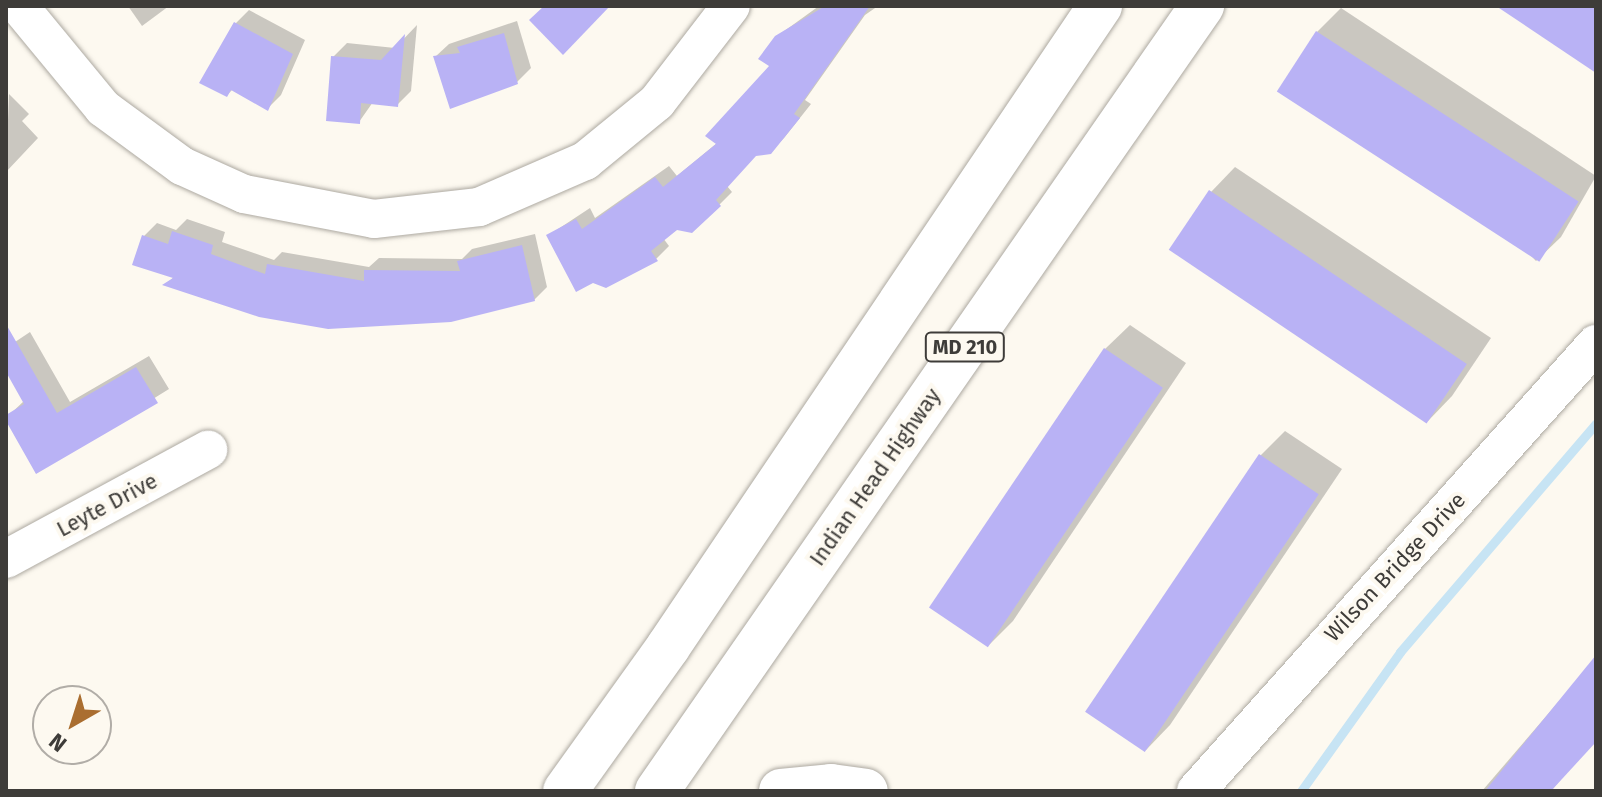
<!DOCTYPE html>
<html>
<head>
<meta charset="utf-8">
<style>
  body { margin:0 }
  #map { position:relative; width:1602px; height:797px; overflow:hidden; background:#fdf9f0; font-family:"Fira Sans",sans-serif }
  div>[style] { position:absolute }
  .shadow>* { inset:0; background:#0003 }
  .stream>* { height:9px; margin:-4.5px; padding:0 4.5px; transform-origin:4.5px; border-radius:4.5px; background:#c7e4f4 }
  .building>* { inset:0; background:#b9b2f5; transform-origin:0 0 }
  .roads { filter:drop-shadow(0 0 2px #ada9a1) drop-shadow(0 0 2px #ada9a1) }
  .minor>* { height:38px; margin:-19px; padding:0 19px; transform-origin:19px; border-radius:19px; background:#fff }
  .highway>* { height:44px; margin:-22px; padding:0 22px; transform-origin:22px; border-radius:22px; background:#fff }
  span { translate:-50% -50%; white-space:nowrap; text-align:center; line-height:1.15; -webkit-text-stroke:8px #fdf9f0; paint-order:stroke }
  .shield-label span { padding:2px 6px; background:#fdf9f0; border:2px solid; border-radius:6px; -webkit-text-stroke-width:0 }
  .shield-label { font-size:20px; color:#3e3c39; font-weight:700 }
  .street-label { font-size:22px; color:#3e3c39 }
  .frame { position:absolute; inset:0; border:8px solid #3e3c39; pointer-events:none }
  .north { position:absolute; left:32px; top:685px; width:80px; height:80px; box-sizing:border-box; background:#fdf9f0; border:2px solid #b1ada7; border-radius:50%; rotate:219deg; font-size:22px; font-weight:700; line-height:32px; text-align:center; color:#3e3c39 }
  .north::after { content:''; display:block; margin:auto; width:28px; height:36px; background:#aa6e30; clip-path:polygon(50% 0,100% 100%,50% 72%,0 100%) }
</style>
</head>
<body>
<div id="map">
  <div class="shadow">
    <i style="clip-path:polygon(128px 6px,169px 6px,142px 26px)"></i>
    <i style="clip-path:polygon(819px 6px,878px 6px,865px 15px,805px 100px,811px 104px,784px 138px,770px 152px,756px 153px,727px 186px,732px 192px,719px 205px,663px 238px,669px 246px,656px 259px,549px 235px,590px 208px,595px 218px,669px 166px,677px 176px,717px 143px,772px 66px,776px 37px)"></i>
    <i style="clip-path:polygon(1341px 8px,1596px 176px,1561px 237px,1536px 261px,1317px 32px)"></i>
    <i style="clip-path:polygon(249px 10px,305px 40px,281px 95px,268px 108px,233px 89px,227px 95px,236px 23px)"></i>
    <i style="clip-path:polygon(517px 21px,531px 68px,517px 82px,435px 57px,449px 44px)"></i>
    <i style="clip-path:polygon(417px 25px,411px 91px,398px 104px,373px 102px,359px 122px,333px 57px,347px 43px,395px 48px)"></i>
    <i style="clip-path:polygon(9px 94px,29px 114px,22px 121px,38px 138px,6px 172px)"></i>
    <i style="clip-path:polygon(1235px 167px,1491px 338px,1452px 396px,1428px 421px,1211px 192px)"></i>
    <i style="clip-path:polygon(187px 219px,225px 232px,222px 242px,274px 260px,282px 252px,369px 267px,379px 258px,462px 259px,472px 249px,535px 234px,547px 287px,534px 300px,166px 284px,174px 277px,144px 236px,157px 223px,176px 230px)"></i>
    <i style="clip-path:polygon(1130px 325px,1186px 363px,1013px 621px,989px 645px,1105px 349px)"></i>
    <i style="clip-path:polygon(30px 332px,70px 402px,149px 356px,169px 389px,37px 471px,6px 418px,25px 400px,6px 368px,6px 348px)"></i>
    <i style="clip-path:polygon(1285px 431px,1342px 469px,1170px 725px,1146px 750px,1089px 712px,1261px 455px)"></i>
    <i style="clip-path:polygon(1596px 658px,1596px 738px,1551px 791px,1482px 791px)"></i>
  </div>
  <div class="stream">
    <i style="left:1301px;top:791px;width:171px;rotate:-54.5deg"></i>
    <i style="left:1400px;top:652px;width:301px;rotate:-49.4deg"></i>
  </div>
  <div class="building">
    <i style="clip-path:polygon(544px 6px,610px 6px,563px 55px,529px 20px)"></i>
    <i style="clip-path:polygon(825px 6px,870px 6px,794px 114px,800px 118px,771px 154px,756px 156px,716px 200px,721px 206px,692px 233px,677px 230px,651px 251px,658px 261px,606px 288px,593px 283px,576px 292px,546px 235px,576px 219px,582px 229px,655px 177px,663px 187px,716px 144px,705px 136px,769px 66px,758px 59px,775px 36px)"></i>
    <i style="clip-path:polygon(1496px 6px,1596px 6px,1596px 73px)"></i>
    <i style="clip-path:polygon(234px 22px,293px 54px,268px 111px,231px 90px,227px 97px,199px 83px)"></i>
    <i style="left:1316px;top:31px;width:313px;height:72px;rotate:33deg"></i>
    <i style="clip-path:polygon(504px 33px,518px 84px,450px 109px,433px 56px,460px 53px,457px 47px)"></i>
    <i style="clip-path:polygon(405px 34px,398px 107px,361px 103px,360px 124px,326px 121px,331px 56px,381px 60px)"></i>
    <i style="left:1209px;top:190px;width:311px;height:72px;rotate:34deg"></i>
    <i style="clip-path:polygon(172px 231px,213px 245px,211px 254px,265px 274px,267px 264px,364px 281px,364px 270px,460px 271px,457px 261px,522px 245px,535px 301px,451px 322px,328px 329px,259px 317px,162px 285px,173px 278px,132px 265px,142px 235px,168px 244px)"></i>
    <i style="clip-path:polygon(6px 324px,57px 413px,136px 367px,158px 403px,36px 474px,6px 421px,6px 415px,24px 404px,6px 372px)"></i>
    <i style="left:1104px;top:348px;width:71px;height:313px;rotate:34deg"></i>
    <i style="left:1259px;top:454px;width:72px;height:311px;rotate:34deg"></i>
    <i style="clip-path:polygon(1596px 655px,1596px 742px,1551px 791px,1485px 791px)"></i>
  </div>
  <div class="roads">
    <div class="minor">
      <i style="left:19px;top:6px;width:132px;rotate:50.5deg"></i>
      <i style="left:103px;top:108px;width:98px;rotate:36.3deg"></i>
      <i style="left:182px;top:166px;width:68px;rotate:24.3deg"></i>
      <i style="left:244px;top:194px;width:132px;rotate:10.9deg"></i>
      <i style="left:374px;top:219px;width:106px;rotate:-6.5deg"></i>
      <i style="left:479px;top:207px;width:116px;rotate:-23.5deg"></i>
      <i style="left:585px;top:161px;width:93px;rotate:-39.3deg"></i>
      <i style="left:657px;top:102px;width:121px;rotate:-52.4deg"></i>
      <i style="left:6px;top:559px;width:230px;rotate:-28.4deg"></i>
      <i style="left:1196px;top:791px;width:600px;rotate:-48.18deg"></i>
    </div>
    <div class="highway">
      <i style="left:565px;top:791px;width:177px;rotate:-54.4deg"></i>
      <i style="left:668px;top:647px;width:773px;rotate:-56.02deg"></i>
      <i style="left:657px;top:791px;width:956px;rotate:-55.23deg"></i>
      <i style="left:781px;top:791px;width:50px;rotate:-5.7deg"></i>
      <i style="left:831px;top:786px;width:35px;rotate:8deg"></i>
    </div>
  </div>
  <div class="shield-label">
    <span style="left:965px;top:347px">MD 210</span>
  </div>
  <div class="street-label">
    <span style="left:875px;top:477px;rotate:-55deg">Indian Head Highway</span>
    <span style="left:107px;top:505px;rotate:-28deg">Leyte Drive</span>
    <span style="left:1395px;top:567px;rotate:-47deg">Wilson Bridge Drive</span>
  </div>
  <div class="frame"></div>
  <div class="north">N</div>
</div>
</body>
</html>
